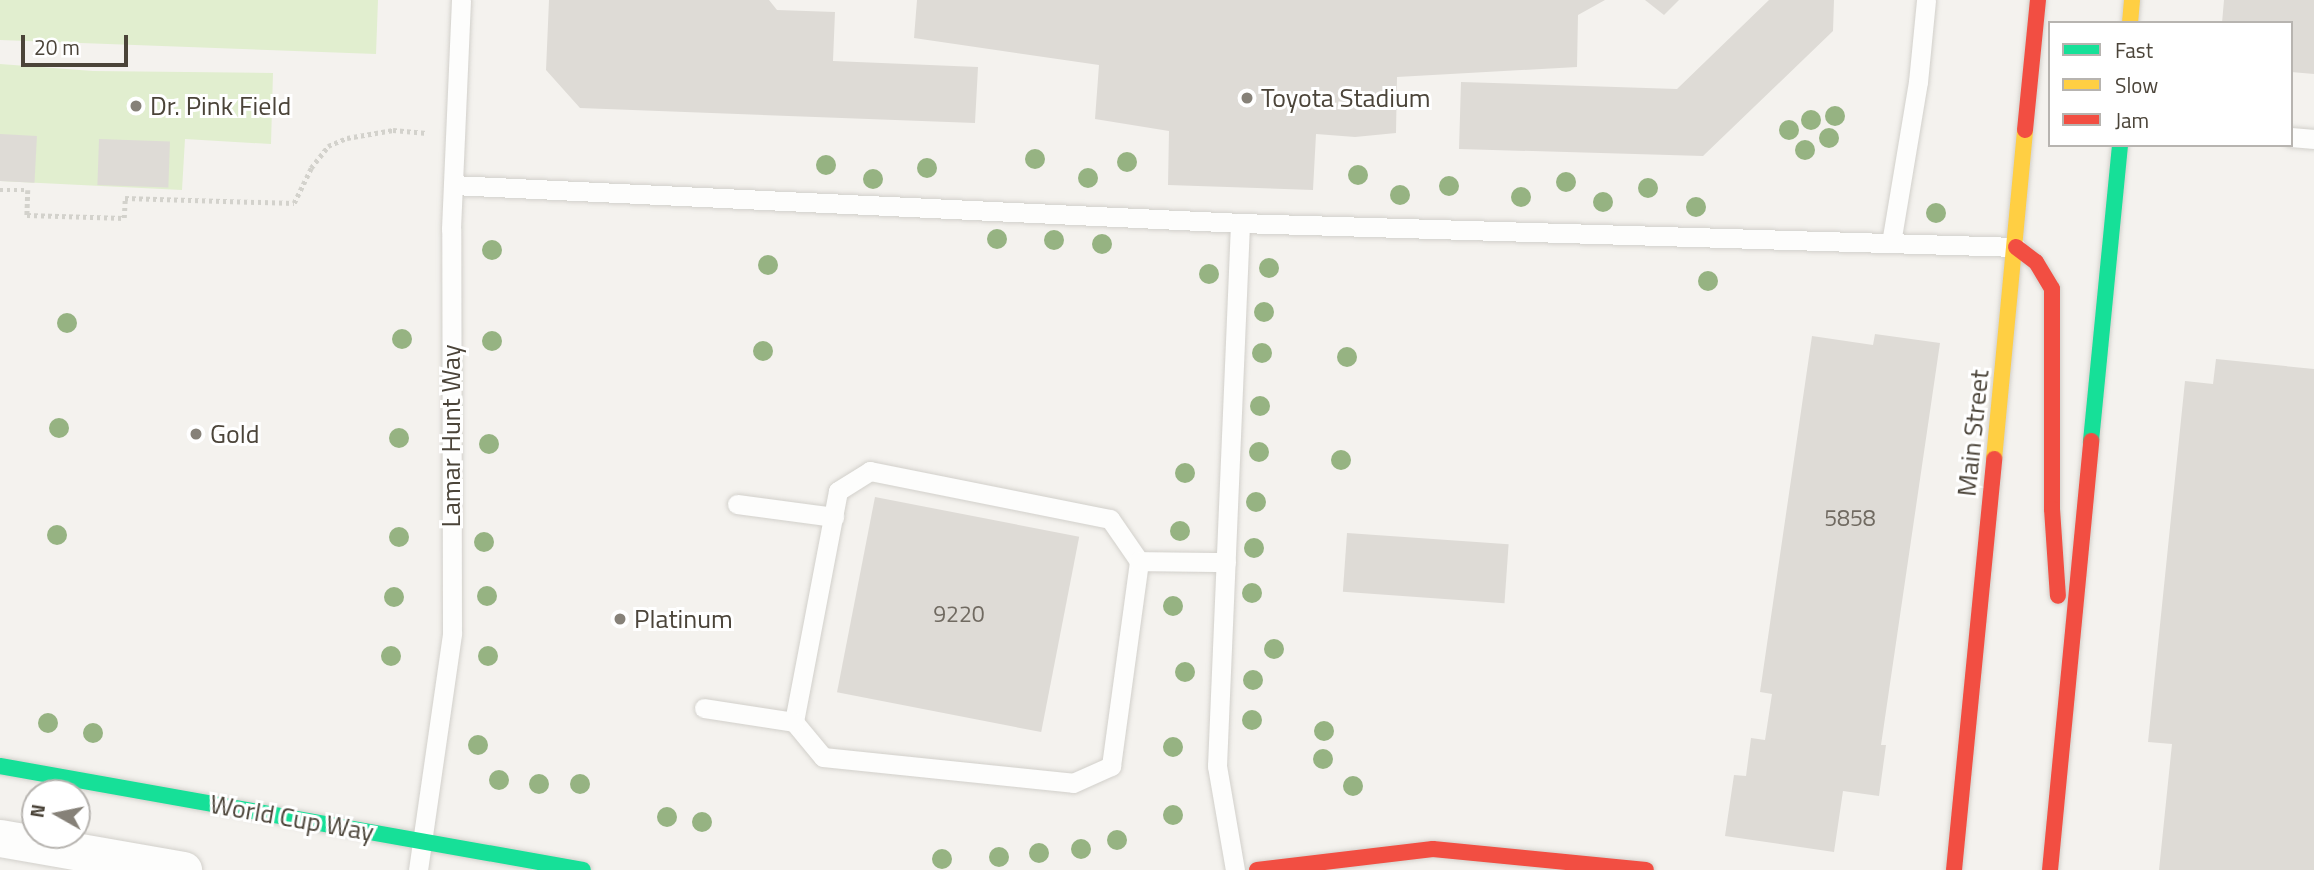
<!DOCTYPE html>
<html>
<head>
<meta charset="utf-8">
<style>
  body { margin:0 }
  #map { position:relative; width:2314px; height:870px; overflow:hidden; background:#f4f2ee; font-family:"Titillium Web",sans-serif }
  div>[style] { position:absolute }
  .green>* { inset:0; background:#e1eecf }
  .building>* { inset:0; background:#dedbd6; transform-origin:0 0 }
  .path>* { height:4.5px; margin-top:-2.25px; transform-origin:0; background:repeating-linear-gradient(90deg,#d3d2cc 0 3.5px,transparent 0 7px) }
  .roads { filter:drop-shadow(0 0 2px #d2d0cb) drop-shadow(0 0 2px #d2d0cb) }
  .lane>* { height:19px; margin:-9.5px; padding:0 9.5px; transform-origin:9.5px; border-radius:9.5px; background:#fdfdfc }
  .street>* { height:37px; margin:-18.5px; padding:0 18.5px; transform-origin:18.5px; border-radius:18.5px; background:#fdfdfc }
  .fast>* { height:16px; margin:-8px; padding:0 8px; transform-origin:8px; border-radius:8px; background:#16e098 }
  .slow>* { height:16px; margin:-8px; padding:0 8px; transform-origin:8px; border-radius:8px; background:#ffcf43 }
  .jam>* { height:16px; margin:-8px; padding:0 8px; transform-origin:8px; border-radius:8px; background:#f24e42 }
  .trees>* { width:20px; height:20px; margin:-10px; border-radius:50%; background:#96b382 }
  .dots>* { width:19px; height:19px; translate:-50% -50%; box-sizing:border-box; border:4px solid #fff; border-radius:50% }
  span { translate:-50% -50%; white-space:nowrap; text-align:center; line-height:1.15; -webkit-text-stroke:6px #fff; paint-order:stroke }
  .number-label { font-size:23px; color:#706a61 }
  .number-label span { -webkit-text-stroke-width:0 }
  .poi-label { font-size:26px; color:#4b4439 }
  .left { translate:0 -50%; text-align:left }
  .street-label { font-size:26px; color:#4b4439 }
  .legend { position:absolute; left:2048px; top:21px; width:245px; height:126px; box-sizing:border-box; background:#fff; border:2px solid #b7b4b0; margin:0; padding:9px 12px; list-style:none; font-size:21px; color:#4b4439 }
  .legend li { display:flex; align-items:center; gap:14px; height:35px }
  .legend b { width:35px; border:2px solid #b7b4b0 }
  .north { position:absolute; left:21px; top:779px; width:70px; height:70px; box-sizing:border-box; background:#fff; border:2px solid #b7b4b0; border-radius:50%; rotate:279deg; font-size:19px; font-weight:700; line-height:28px; text-align:center; color:#4b4439 }
  .north::after { content:''; display:block; margin:auto; width:24px; height:32px; background:#868178; clip-path:polygon(50% 0,100% 100%,50% 72%,0 100%) }
  .scale { position:absolute; left:21px; top:35px; width:107px; height:32px; box-sizing:border-box; border:4px solid #4b4439; border-top:0; padding-left:9px; font-size:21px; line-height:24px; white-space:nowrap; color:#4b4439; -webkit-text-stroke:5px #fff; paint-order:stroke }
</style>
</head>
<body>
<div id="map">
  <div class="green">
    <i style="clip-path:polygon(0 0,378px 0,376px 54px,0 40px)"></i>
    <i style="clip-path:polygon(0 64px,93px 71px,273px 73px,271px 144px,185px 139px,182px 190px,0 181px)"></i>
  </div>
  <div class="building">
    <i style="clip-path:polygon(549px 0,769px 0,777px 10px,835px 12px,833px 61px,978px 67px,975px 123px,580px 108px,546px 70px)"></i>
    <i style="clip-path:polygon(917px 0,1605px 0,1578px 15px,1577px 67px,1397px 77px,1396px 133px,1355px 137px,1316px 134px,1313px 190px,1168px 185px,1169px 131px,1095px 119px,1099px 65px,914px 38px)"></i>
    <i style="clip-path:polygon(1645px 0,1679px 0,1664px 15px)"></i>
    <i style="clip-path:polygon(1769px 0,1834px 0,1833px 31px,1703px 156px,1459px 149px,1461px 82px,1677px 89px)"></i>
    <i style="clip-path:polygon(2224px 0,2314px 0,2314px 74px,2291px 72px,2291px 23px,2222px 23px)"></i>
    <i style="left:0;top:134px;width:37px;height:47px;rotate:3deg"></i>
    <i style="left:99px;top:139px;width:71px;height:46px;rotate:2deg"></i>
    <i style="clip-path:polygon(1875px 334px,1940px 343px,1881px 745px,1886px 745px,1879px 796px,1843px 791px,1834px 852px,1725px 836px,1734px 775px,1746px 776px,1751px 738px,1765px 740px,1772px 694px,1760px 692px,1812px 336px,1873px 345px)"></i>
    <i style="clip-path:polygon(2216px 359px,2314px 369px,2314px 870px,2159px 870px,2172px 744px,2148px 742px,2185px 381px,2213px 384px)"></i>
    <i style="left:875px;top:497px;width:208px;height:199px;rotate:11deg"></i>
    <i style="left:1347px;top:533px;width:162px;height:59px;rotate:4deg"></i>
  </div>
  <div class="path">
    <i style="left:0;top:190px;width:28px"></i>
    <i style="left:28px;top:190px;width:25px;rotate:92deg"></i>
    <i style="left:27px;top:215px;width:97px;rotate:1.8deg"></i>
    <i style="left:124px;top:218px;width:20px;rotate:-87deg"></i>
    <i style="left:125px;top:198px;width:169px;rotate:1.7deg"></i>
    <i style="left:294px;top:203px;width:39px;rotate:-64deg"></i>
    <i style="left:311px;top:168px;width:28px;rotate:-52deg"></i>
    <i style="left:328px;top:146px;width:21px;rotate:-23deg"></i>
    <i style="left:347px;top:138px;width:47px;rotate:-9.9deg"></i>
    <i style="left:393px;top:130px;width:34px;rotate:5deg"></i>
  </div>
  <div class="roads">
    <div class="lane">
      <i style="left:2291px;top:137px;width:23px;rotate:5deg"></i>
      <i style="left:453px;top:185px;width:788px;rotate:2.76deg"></i>
      <i style="left:1240px;top:223px;width:776px;rotate:1.77deg"></i>
      <i style="left:1891px;top:243px;width:163px;rotate:-80.5deg"></i>
      <i style="left:1918px;top:82px;width:82px;rotate:-84.4deg"></i>
      <i style="left:737px;top:504px;width:98px;rotate:7.6deg"></i>
      <i style="left:1139px;top:561px;width:51px;rotate:-124.6deg"></i>
      <i style="left:1110px;top:519px;width:245px;rotate:-168.7deg"></i>
      <i style="left:870px;top:471px;width:38px;rotate:148deg"></i>
      <i style="left:838px;top:491px;width:235px;rotate:100.8deg"></i>
      <i style="left:794px;top:722px;width:45px;rotate:50.4deg"></i>
      <i style="left:823px;top:757px;width:251px;rotate:5.9deg"></i>
      <i style="left:1073px;top:783px;width:42px;rotate:-24.1deg"></i>
      <i style="left:1111px;top:766px;width:207px;rotate:-82.2deg"></i>
      <i style="left:1139px;top:561px;width:87px;rotate:0.7deg"></i>
      <i style="left:704px;top:708px;width:91px;rotate:8.8deg"></i>
      <i style="left:418px;top:870px;width:239px;rotate:-81.8deg"></i>
      <i style="left:452px;top:633px;width:404px;rotate:-90.1deg"></i>
      <i style="left:451px;top:229px;width:229px;rotate:-87.5deg"></i>
      <i style="left:1235px;top:870px;width:106px;rotate:-99.8deg"></i>
      <i style="left:1217px;top:766px;width:543px;rotate:-87.57deg"></i>
    </div>
    <div class="street">
      <i style="left:0;top:838px;width:186px;rotate:9.9deg"></i>
    </div>
    <div class="fast">
      <i style="left:2091px;top:441px;width:297px;rotate:-84.4deg"></i>
      <i style="left:0;top:766px;width:592px;rotate:10.11deg"></i>
    </div>
    <div class="slow">
      <i style="left:2130px;top:23px;width:23px;rotate:-85deg"></i>
      <i style="left:1994px;top:459px;width:330px;rotate:-84.6deg"></i>
    </div>
    <div class="jam">
      <i style="left:2025px;top:130px;width:131px;rotate:-84.3deg"></i>
      <i style="left:2016px;top:247px;width:25px;rotate:37deg"></i>
      <i style="left:2036px;top:262px;width:31px;rotate:59deg"></i>
      <i style="left:2052px;top:289px;width:220px;rotate:90deg"></i>
      <i style="left:2052px;top:509px;width:87px;rotate:86.1deg"></i>
      <i style="left:1257px;top:870px;width:177px;rotate:-6.8deg"></i>
      <i style="left:1433px;top:849px;width:214px;rotate:5.6deg"></i>
      <i style="left:1954px;top:870px;width:413px;rotate:-84.4deg"></i>
      <i style="left:2050px;top:870px;width:431px;rotate:-84.5deg"></i>
    </div>
  </div>
  <div class="trees">
    <i style="left:1835px;top:116px"></i>
    <i style="left:1811px;top:120px"></i>
    <i style="left:1789px;top:130px"></i>
    <i style="left:1829px;top:138px"></i>
    <i style="left:1805px;top:150px"></i>
    <i style="left:1035px;top:159px"></i>
    <i style="left:1127px;top:162px"></i>
    <i style="left:826px;top:165px"></i>
    <i style="left:927px;top:168px"></i>
    <i style="left:1358px;top:175px"></i>
    <i style="left:1088px;top:178px"></i>
    <i style="left:873px;top:179px"></i>
    <i style="left:1566px;top:182px"></i>
    <i style="left:1449px;top:186px"></i>
    <i style="left:1648px;top:188px"></i>
    <i style="left:1400px;top:195px"></i>
    <i style="left:1521px;top:197px"></i>
    <i style="left:1603px;top:202px"></i>
    <i style="left:1696px;top:207px"></i>
    <i style="left:1936px;top:213px"></i>
    <i style="left:997px;top:239px"></i>
    <i style="left:1054px;top:240px"></i>
    <i style="left:1102px;top:244px"></i>
    <i style="left:492px;top:250px"></i>
    <i style="left:768px;top:265px"></i>
    <i style="left:1269px;top:268px"></i>
    <i style="left:1209px;top:274px"></i>
    <i style="left:1708px;top:281px"></i>
    <i style="left:1264px;top:312px"></i>
    <i style="left:67px;top:323px"></i>
    <i style="left:402px;top:339px"></i>
    <i style="left:492px;top:341px"></i>
    <i style="left:763px;top:351px"></i>
    <i style="left:1262px;top:353px"></i>
    <i style="left:1347px;top:357px"></i>
    <i style="left:1260px;top:406px"></i>
    <i style="left:59px;top:428px"></i>
    <i style="left:399px;top:438px"></i>
    <i style="left:489px;top:444px"></i>
    <i style="left:1259px;top:452px"></i>
    <i style="left:1341px;top:460px"></i>
    <i style="left:1185px;top:473px"></i>
    <i style="left:1256px;top:502px"></i>
    <i style="left:1180px;top:531px"></i>
    <i style="left:57px;top:535px"></i>
    <i style="left:399px;top:537px"></i>
    <i style="left:484px;top:542px"></i>
    <i style="left:1254px;top:548px"></i>
    <i style="left:1252px;top:593px"></i>
    <i style="left:487px;top:596px"></i>
    <i style="left:394px;top:597px"></i>
    <i style="left:1173px;top:606px"></i>
    <i style="left:1274px;top:649px"></i>
    <i style="left:391px;top:656px"></i>
    <i style="left:488px;top:656px"></i>
    <i style="left:1185px;top:672px"></i>
    <i style="left:1253px;top:680px"></i>
    <i style="left:1252px;top:720px"></i>
    <i style="left:48px;top:723px"></i>
    <i style="left:1324px;top:731px"></i>
    <i style="left:93px;top:733px"></i>
    <i style="left:478px;top:745px"></i>
    <i style="left:1173px;top:747px"></i>
    <i style="left:1323px;top:759px"></i>
    <i style="left:499px;top:780px"></i>
    <i style="left:539px;top:784px"></i>
    <i style="left:580px;top:784px"></i>
    <i style="left:1353px;top:786px"></i>
    <i style="left:1173px;top:815px"></i>
    <i style="left:667px;top:817px"></i>
    <i style="left:702px;top:822px"></i>
    <i style="left:1117px;top:840px"></i>
    <i style="left:1081px;top:849px"></i>
    <i style="left:1039px;top:853px"></i>
    <i style="left:999px;top:857px"></i>
    <i style="left:942px;top:859px"></i>
  </div>
  <div class="dots">
    <i style="left:1247px;top:98px;background:#868178"></i>
    <i style="left:136px;top:106px;background:#868178"></i>
    <i style="left:196px;top:434px;background:#868178"></i>
    <i style="left:620px;top:619px;background:#868178"></i>
  </div>
  <div class="number-label">
    <span style="left:1850px;top:518px">5858</span>
    <span style="left:959px;top:614px">9220</span>
  </div>
  <div class="poi-label">
    <span class="left" style="left:1261px;top:98px">Toyota Stadium</span>
    <span class="left" style="left:150px;top:106px">Dr. Pink Field</span>
    <span class="left" style="left:210px;top:434px">Gold</span>
    <span class="left" style="left:634px;top:619px">Platinum</span>
  </div>
  <div class="street-label">
    <span style="left:1973px;top:433px;rotate:-84deg">Main Street</span>
    <span style="left:451px;top:436px;rotate:-90deg">Lamar Hunt Way</span>
    <span style="left:292px;top:818px;rotate:10deg">World Cup Way</span>
  </div>
  <ul class="legend">
  <li><b style="height:9px;background:#16e098"></b>Fast</li>
  <li><b style="height:9px;background:#ffcf43"></b>Slow</li>
  <li><b style="height:9px;background:#f24e42"></b>Jam</li>
  </ul>
  <div class="north">N</div>
  <div class="scale">20 m</div>
</div>
</body>
</html>
